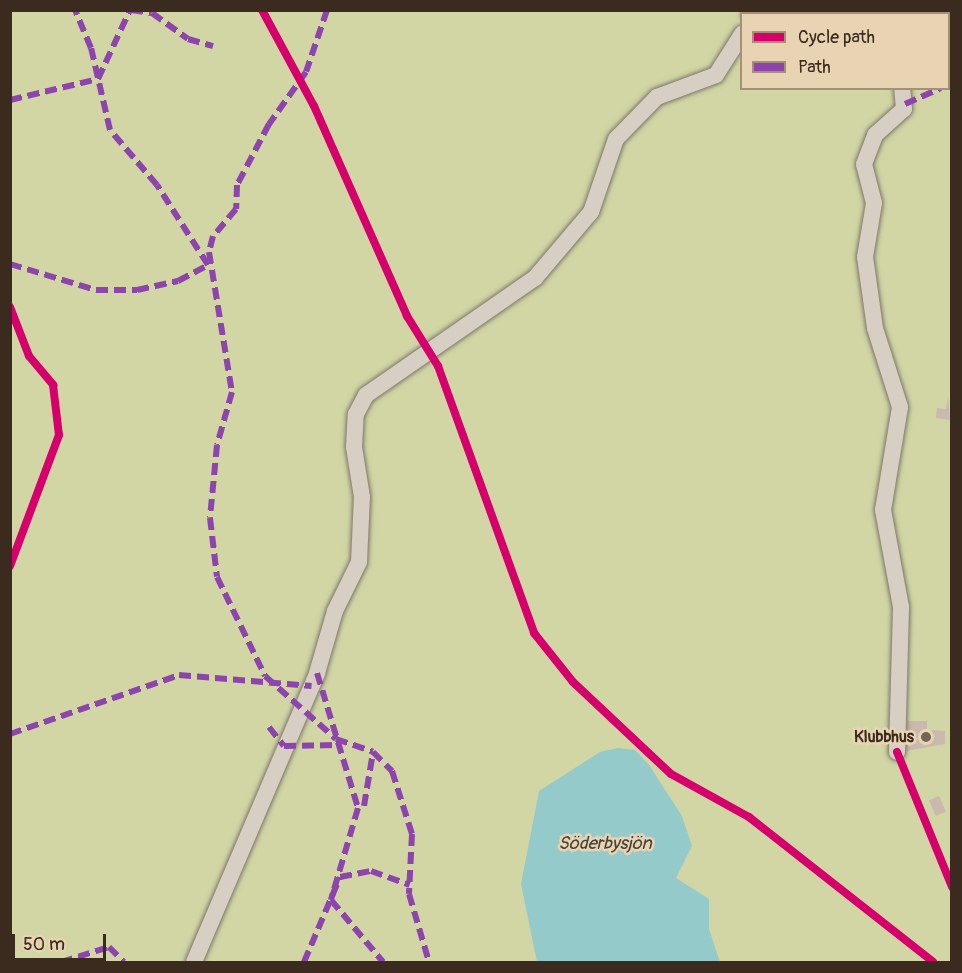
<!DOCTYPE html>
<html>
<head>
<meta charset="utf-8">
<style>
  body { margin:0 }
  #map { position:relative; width:962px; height:973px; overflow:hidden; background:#dbd0bf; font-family:Pangolin,sans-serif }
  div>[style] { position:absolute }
  .green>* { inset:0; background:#d1d6a4 }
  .water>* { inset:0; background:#95caca }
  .building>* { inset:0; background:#c9b9ae; transform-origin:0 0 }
  .roads { filter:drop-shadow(0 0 2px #7e766b) drop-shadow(0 0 2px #7e766b) }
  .minor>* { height:16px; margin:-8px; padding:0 8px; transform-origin:8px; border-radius:8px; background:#d7cfc3 }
  .quiet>* { height:6px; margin-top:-3px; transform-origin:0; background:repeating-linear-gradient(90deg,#8e44ad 0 12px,transparent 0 18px) }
  .cycleway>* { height:8px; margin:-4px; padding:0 4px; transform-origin:4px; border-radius:4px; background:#d6006c }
  .dots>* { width:16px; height:16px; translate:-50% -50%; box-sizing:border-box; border:3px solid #e8d4b2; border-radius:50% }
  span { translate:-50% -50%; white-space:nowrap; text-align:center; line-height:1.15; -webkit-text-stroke:5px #e8d4b2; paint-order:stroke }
  .poi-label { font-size:16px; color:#3b2a1e; font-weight:700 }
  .right { translate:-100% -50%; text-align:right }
  .water-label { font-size:18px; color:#444239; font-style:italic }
  .frame { position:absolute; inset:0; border:12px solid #3b2a1e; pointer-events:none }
  .legend { position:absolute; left:740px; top:12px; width:210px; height:78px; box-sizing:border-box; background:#e8d4b2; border:2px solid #a39077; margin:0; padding:8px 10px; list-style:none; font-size:18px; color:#3b2a1e }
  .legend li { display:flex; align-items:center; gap:12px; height:30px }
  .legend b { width:30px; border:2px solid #a39077 }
  .scale { position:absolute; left:12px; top:934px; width:94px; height:27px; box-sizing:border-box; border:3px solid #3b2a1e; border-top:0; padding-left:8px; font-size:18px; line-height:21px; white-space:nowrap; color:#3b2a1e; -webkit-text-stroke:4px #e8d4b2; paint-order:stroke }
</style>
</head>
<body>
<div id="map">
  <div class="green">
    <i style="clip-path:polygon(evenodd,10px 11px,951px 11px,951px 962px,11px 962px,10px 11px,742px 14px,948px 14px,948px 88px,742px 88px,742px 14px)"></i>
  </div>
  <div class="water">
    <i style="clip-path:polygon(618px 748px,635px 750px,649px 765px,682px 816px,692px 846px,676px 878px,709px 899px,709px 929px,720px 962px,537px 962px,521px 884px,539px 791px,600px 752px)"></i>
  </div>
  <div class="building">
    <i style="clip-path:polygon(948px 397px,950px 420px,936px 418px,937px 408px,946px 409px)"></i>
    <i style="clip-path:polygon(907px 721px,927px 721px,927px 730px,945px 731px,945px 744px,906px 751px)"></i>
    <i style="left:939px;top:796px;width:17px;height:11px;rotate:66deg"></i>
  </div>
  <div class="roads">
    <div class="minor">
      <i style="left:885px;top:10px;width:4px;rotate:76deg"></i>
      <i style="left:750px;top:14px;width:4px;rotate:-76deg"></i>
      <i style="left:897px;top:752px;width:145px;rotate:-88.4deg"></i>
      <i style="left:901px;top:607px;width:99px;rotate:-100.5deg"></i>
      <i style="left:883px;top:510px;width:104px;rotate:-80.6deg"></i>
      <i style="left:900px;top:407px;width:83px;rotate:-107.6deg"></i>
      <i style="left:875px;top:328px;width:72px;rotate:-98deg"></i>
      <i style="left:865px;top:257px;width:55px;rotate:-80.5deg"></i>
      <i style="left:874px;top:203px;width:40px;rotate:-104.4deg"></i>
      <i style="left:864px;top:164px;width:31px;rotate:-69deg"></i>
      <i style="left:875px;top:135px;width:39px;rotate:-42deg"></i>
      <i style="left:904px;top:109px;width:21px;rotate:-95deg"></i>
      <i style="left:194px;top:962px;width:314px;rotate:-66.9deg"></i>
      <i style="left:317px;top:673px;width:65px;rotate:-73.8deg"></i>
      <i style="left:335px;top:611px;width:55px;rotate:-63.9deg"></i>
      <i style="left:359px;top:562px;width:65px;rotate:-87.4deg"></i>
      <i style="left:362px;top:497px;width:51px;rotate:-99.1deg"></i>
      <i style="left:354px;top:447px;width:33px;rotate:-87deg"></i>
      <i style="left:356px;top:414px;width:21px;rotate:-62deg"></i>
      <i style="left:366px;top:395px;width:206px;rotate:-34.7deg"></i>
      <i style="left:535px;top:278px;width:87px;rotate:-49.7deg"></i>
      <i style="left:591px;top:212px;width:77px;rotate:-71.1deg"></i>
      <i style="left:616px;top:139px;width:59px;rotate:-45.7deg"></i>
      <i style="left:657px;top:97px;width:63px;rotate:-20.4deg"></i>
      <i style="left:716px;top:75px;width:49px;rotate:-57.6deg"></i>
    </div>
  </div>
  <div class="quiet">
    <i style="left:131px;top:10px;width:21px;rotate:8deg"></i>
    <i style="left:152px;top:13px;width:44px;rotate:35.8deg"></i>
    <i style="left:188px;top:39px;width:26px;rotate:16deg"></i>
    <i style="left:327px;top:10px;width:65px;rotate:108.7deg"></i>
    <i style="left:306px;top:72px;width:64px;rotate:125.4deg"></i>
    <i style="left:269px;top:124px;width:69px;rotate:117.7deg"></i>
    <i style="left:237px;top:185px;width:24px;rotate:92deg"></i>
    <i style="left:236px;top:209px;width:35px;rotate:130deg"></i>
    <i style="left:213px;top:236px;width:16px;rotate:104deg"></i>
    <i style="left:209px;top:252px;width:142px;rotate:80.7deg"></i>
    <i style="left:232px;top:392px;width:55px;rotate:105.8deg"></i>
    <i style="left:217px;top:445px;width:73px;rotate:95.5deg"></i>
    <i style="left:210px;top:518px;width:59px;rotate:83.2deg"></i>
    <i style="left:217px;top:577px;width:110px;rotate:64.1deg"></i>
    <i style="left:265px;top:676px;width:95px;rotate:41.6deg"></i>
    <i style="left:336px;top:739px;width:39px;rotate:19deg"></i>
    <i style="left:373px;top:752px;width:27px;rotate:45deg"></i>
    <i style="left:392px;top:771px;width:66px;rotate:72.4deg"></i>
    <i style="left:412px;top:834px;width:60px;rotate:92.9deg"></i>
    <i style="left:409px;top:894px;width:71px;rotate:73.6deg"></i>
    <i style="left:949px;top:10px;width:7px;rotate:63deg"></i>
    <i style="left:897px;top:14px;width:7px;rotate:-34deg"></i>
    <i style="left:948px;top:77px;width:6px;rotate:-51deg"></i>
    <i style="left:10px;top:100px;width:90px;rotate:-13.4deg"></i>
    <i style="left:98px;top:79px;width:76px;rotate:-65.1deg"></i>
    <i style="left:905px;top:104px;width:39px;rotate:-24deg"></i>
    <i style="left:10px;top:264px;width:90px;rotate:16.8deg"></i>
    <i style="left:96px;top:290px;width:41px"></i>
    <i style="left:137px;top:290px;width:42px;rotate:-12.4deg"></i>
    <i style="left:178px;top:281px;width:34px;rotate:-28deg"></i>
    <i style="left:208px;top:265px;width:95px;rotate:-122.5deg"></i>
    <i style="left:157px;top:185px;width:72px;rotate:-130.5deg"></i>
    <i style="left:110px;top:130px;width:84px;rotate:-103deg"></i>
    <i style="left:91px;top:48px;width:41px;rotate:-112.8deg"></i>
    <i style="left:317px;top:673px;width:141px;rotate:73.1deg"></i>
    <i style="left:358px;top:808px;width:96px;rotate:106.4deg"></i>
    <i style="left:269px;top:727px;width:24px;rotate:52deg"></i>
    <i style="left:284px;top:746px;width:54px;rotate:-1.1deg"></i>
    <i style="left:10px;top:734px;width:179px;rotate:-19.2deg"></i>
    <i style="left:179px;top:675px;width:133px;rotate:4.7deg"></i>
    <i style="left:364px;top:806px;width:55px;rotate:-80.5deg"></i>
    <i style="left:331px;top:900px;width:81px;rotate:50deg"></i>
    <i style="left:61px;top:962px;width:50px;rotate:-17.4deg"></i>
    <i style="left:109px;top:947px;width:21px;rotate:45deg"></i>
    <i style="left:304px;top:962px;width:92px;rotate:-67deg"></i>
    <i style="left:340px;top:877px;width:32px;rotate:-11deg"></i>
    <i style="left:371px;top:871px;width:41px;rotate:19.7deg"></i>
  </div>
  <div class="cycleway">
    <i style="left:262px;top:10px;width:109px;rotate:61.6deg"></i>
    <i style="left:314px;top:106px;width:230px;rotate:66.1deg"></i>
    <i style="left:407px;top:316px;width:59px;rotate:58.2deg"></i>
    <i style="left:438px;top:366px;width:284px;rotate:70.2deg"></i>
    <i style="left:534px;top:633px;width:63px;rotate:51.5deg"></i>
    <i style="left:573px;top:682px;width:134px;rotate:43.2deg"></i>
    <i style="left:671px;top:774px;width:89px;rotate:28.9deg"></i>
    <i style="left:749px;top:817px;width:234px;rotate:38.2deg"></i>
    <i style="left:10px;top:307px;width:53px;rotate:68.8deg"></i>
    <i style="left:29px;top:356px;width:38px;rotate:50deg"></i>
    <i style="left:53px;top:385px;width:50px;rotate:83.2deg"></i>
    <i style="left:59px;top:435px;width:140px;rotate:110.5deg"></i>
    <i style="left:897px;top:752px;width:146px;rotate:67.8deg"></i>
  </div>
  <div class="dots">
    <i style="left:926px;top:737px;background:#736456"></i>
  </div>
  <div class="poi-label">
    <span class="right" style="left:914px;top:737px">Klubbhus</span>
  </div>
  <div class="water-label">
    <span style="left:605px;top:844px">Söderbysjön</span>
  </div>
  <div class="frame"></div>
  <ul class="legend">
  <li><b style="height:8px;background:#d6006c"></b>Cycle path</li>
  <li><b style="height:8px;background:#8e44ad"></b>Path</li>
  </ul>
  <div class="scale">50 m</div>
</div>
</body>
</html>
